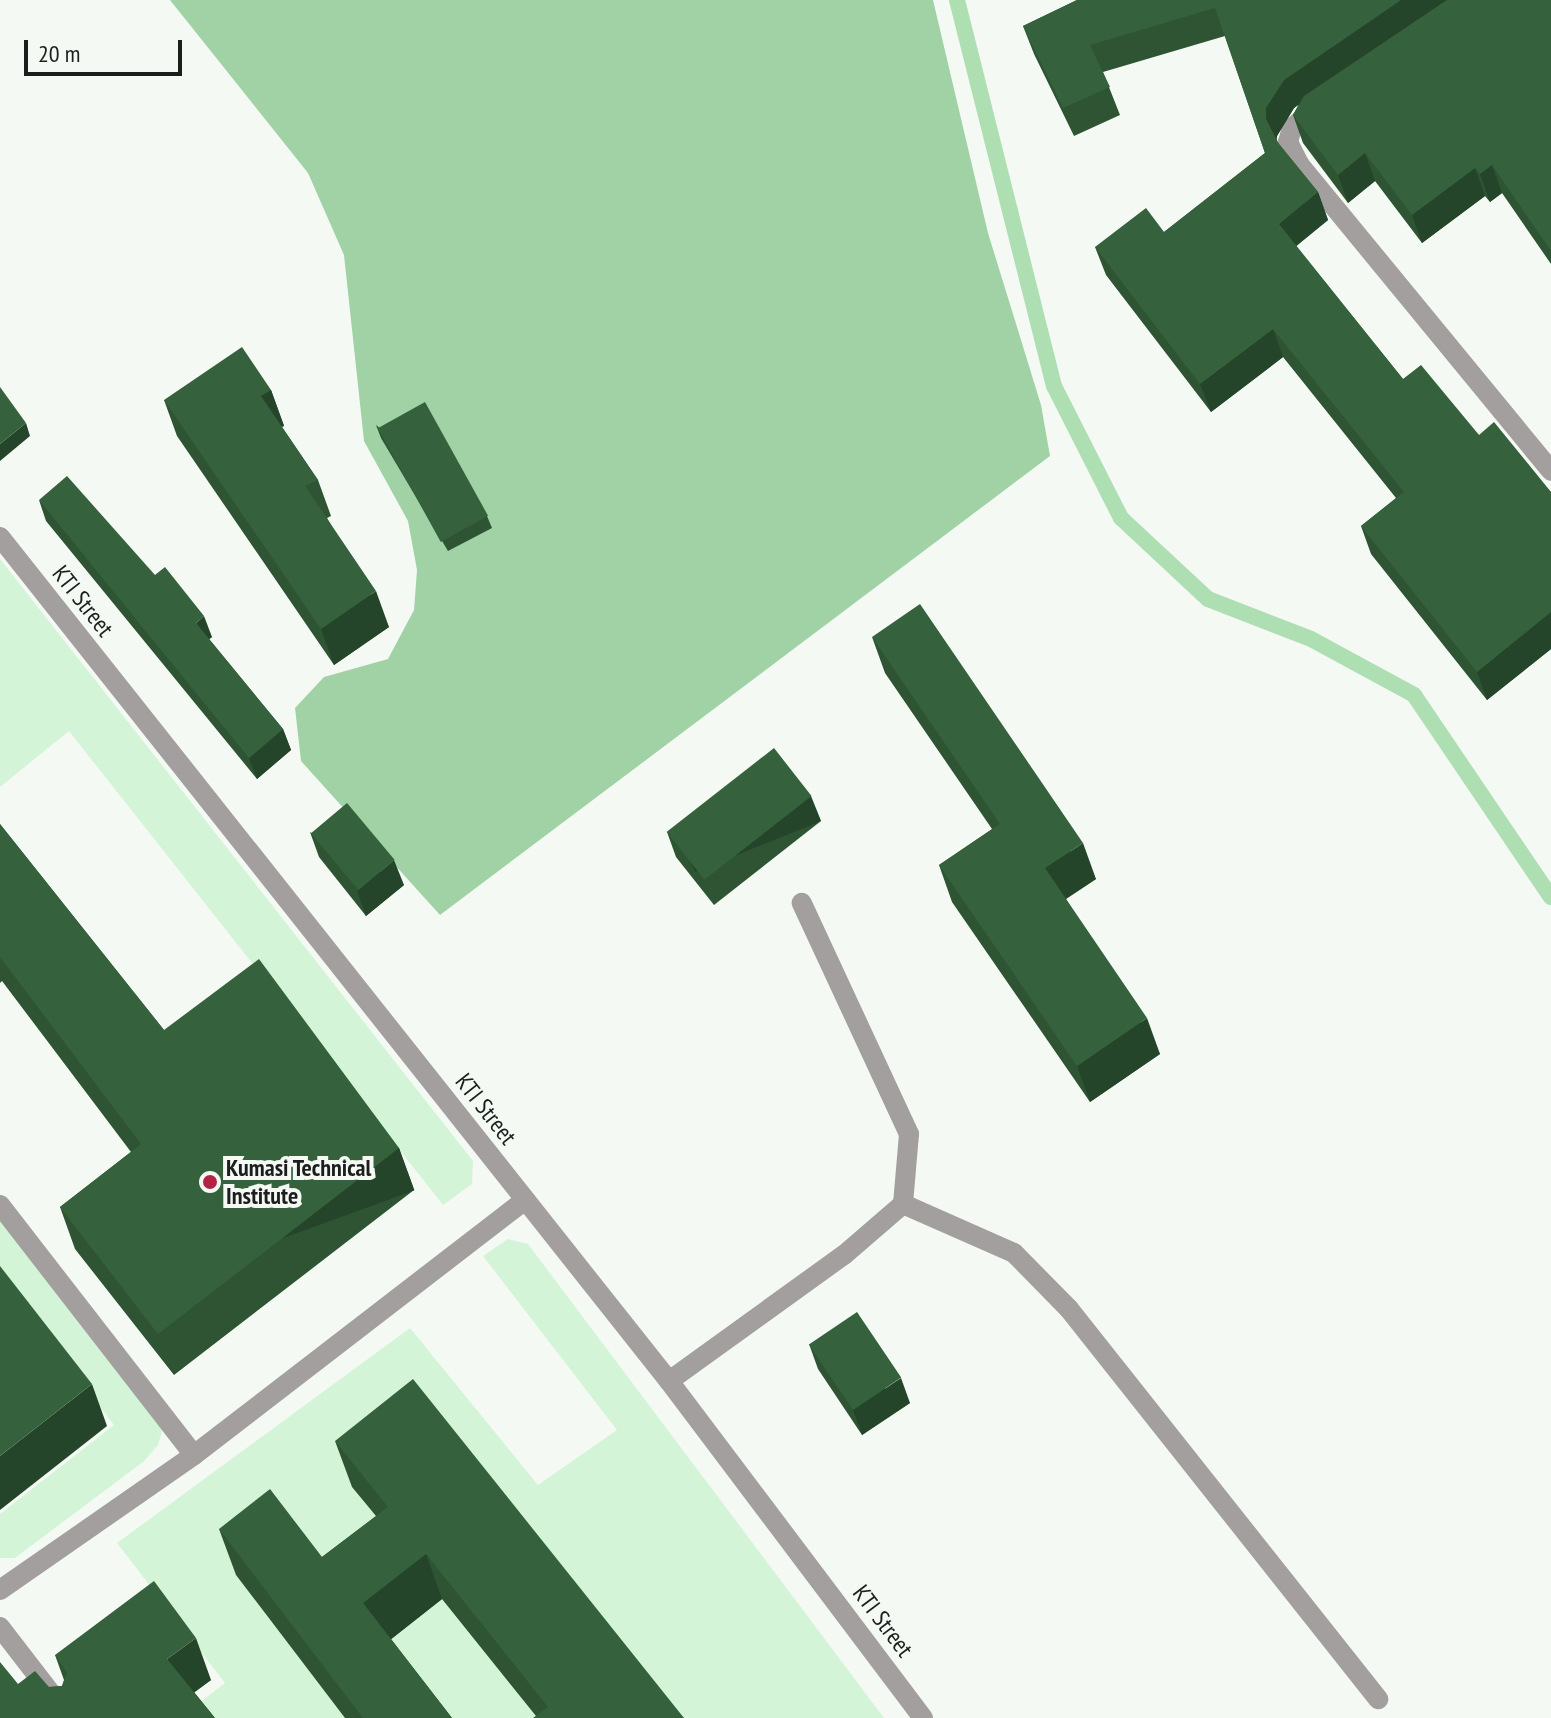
<!DOCTYPE html>
<html>
<head>
<meta charset="utf-8">
<style>
  body { margin:0 }
  #map { position:relative; width:1551px; height:1718px; overflow:hidden; background:#f4f9f4; font-family:"PT Sans Narrow",sans-serif }
  div>[style] { position:absolute }
  .green>* { inset:0; background:#d4f4d7 }
  .forest>* { inset:0; background:#a1d2a6 }
  .stream>* { height:16px; margin:-8px; padding:0 8px; transform-origin:8px; border-radius:8px; background:#aedfb3 }
  .minor>* { height:20px; margin:-10px; padding:0 10px; transform-origin:10px; border-radius:10px; background:#a39f9f }
  .wall>* { inset:0; background:#2e5434 }
  .shaded-wall>* { inset:0; background:#25452a; transform-origin:0 0 }
  .building>* { inset:0; background:#35623c; transform-origin:0 0 }
  .dots>* { width:22px; height:22px; translate:-50% -50%; box-sizing:border-box; border:4px solid #f4f9f4; border-radius:50% }
  span { translate:-50% -50%; white-space:nowrap; text-align:center; line-height:1.15; -webkit-text-stroke:8px #f4f9f4; paint-order:stroke }
  .street-label { font-size:24px; color:#1c1e1d }
  .poi-label { font-size:24px; color:#1c1e1d; font-weight:700 }
  .left { translate:0 -50%; text-align:left }
  .scale { position:absolute; left:24px; top:40px; width:158px; height:36px; box-sizing:border-box; border:4px solid #1c1e1d; border-top:0; padding-left:10px; font-size:24px; line-height:28px; white-space:nowrap; color:#1c1e1d; -webkit-text-stroke:6px #f4f9f4; paint-order:stroke }
</style>
</head>
<body>
<div id="map">
  <div class="green">
    <i style="clip-path:polygon(0 559px,473px 1161px,472px 1184px,443px 1205px,69px 731px,0 787px)"></i>
    <i style="clip-path:polygon(0 1213px,158px 1414px,162px 1431px,158px 1445px,143px 1462px,15px 1558px,0 1558px,0 1514px,114px 1425px,0 1279px)"></i>
    <i style="clip-path:polygon(508px 1239px,528px 1244px,884px 1718px,197px 1718px,190px 1710px,225px 1683px,117px 1543px,410px 1328px,538px 1485px,617px 1430px,483px 1256px)"></i>
  </div>
  <div class="forest">
    <i style="clip-path:polygon(170px 0,933px 0,988px 233px,1041px 405px,1050px 456px,440px 915px,301px 761px,295px 708px,324px 677px,388px 659px,414px 610px,417px 570px,408px 521px,364px 441px,344px 255px,308px 173px)"></i>
  </div>
  <div class="stream">
    <i style="left:957px;top:0;width:398px;rotate:75.9deg"></i>
    <i style="left:1054px;top:386px;width:148px;rotate:63.1deg"></i>
    <i style="left:1121px;top:518px;width:119px;rotate:43deg"></i>
    <i style="left:1208px;top:599px;width:110px;rotate:21.2deg"></i>
    <i style="left:1311px;top:639px;width:117px;rotate:28.5deg"></i>
    <i style="left:1414px;top:695px;width:244px;rotate:55.9deg"></i>
  </div>
  <div class="minor">
    <i style="left:1316px;top:107px;width:32px;rotate:139deg"></i>
    <i style="left:1292px;top:128px;width:15px;rotate:106deg"></i>
    <i style="left:1288px;top:142px;width:25px;rotate:63deg"></i>
    <i style="left:1299px;top:164px;width:397px;rotate:50.6deg"></i>
    <i style="left:0;top:537px;width:1077px;rotate:51.6deg"></i>
    <i style="left:669px;top:1381px;width:422px;rotate:53deg"></i>
    <i style="left:903px;top:1204px;width:121px;rotate:23.8deg"></i>
    <i style="left:1014px;top:1253px;width:78px;rotate:45.5deg"></i>
    <i style="left:1069px;top:1309px;width:498px;rotate:51.6deg"></i>
    <i style="left:0;top:1205px;width:316px;rotate:52.2deg"></i>
    <i style="left:669px;top:1381px;width:216px;rotate:-35.8deg"></i>
    <i style="left:844px;top:1255px;width:78px;rotate:-40.8deg"></i>
    <i style="left:903px;top:1204px;width:70px;rotate:-85.1deg"></i>
    <i style="left:909px;top:1134px;width:255px;rotate:-114.9deg"></i>
    <i style="left:0;top:1590px;width:236px;rotate:-34.8deg"></i>
    <i style="left:194px;top:1455px;width:418px;rotate:-37.6deg"></i>
    <i style="left:0;top:1627px;width:115px;rotate:52.4deg"></i>
  </div>
  <div class="wall">
    <i style="clip-path:polygon(1077px 0,1551px 0,1551px 264px,1502px 193px,1490px 202px,1485px 196px,1422px 243px,1375px 181px,1348px 203px,1303px 143px,1293px 115px,1299px 104px,1294px 108px,1277px 136px,1276px 140px,1279px 144px,1318px 192px,1328px 220px,1296px 246px,1403px 379px,1479px 435px,1551px 492px,1551px 649px,1487px 700px,1371px 554px,1361px 526px,1396px 498px,1283px 357px,1211px 412px,1106px 275px,1095px 247px,1164px 232px,1265px 153px,1225px 36px,1103px 72px,1120px 115px,1074px 136px,1034px 54px,1023px 26px)"></i>
    <i style="clip-path:polygon(271px 390px,284px 426px,282px 427px,318px 480px,331px 516px,327px 518px,389px 627px,334px 665px,177px 436px,164px 400px)"></i>
    <i style="clip-path:polygon(376px 425px,487px 516px,492px 528px,448px 551px,381px 438px)"></i>
    <i style="clip-path:polygon(39px 500px,212px 637px,209px 639px,283px 729px,291px 750px,257px 779px,46px 521px)"></i>
    <i style="clip-path:polygon(872px 637px,1096px 879px,1066px 899px,1160px 1054px,1090px 1102px,952px 902px,939px 865px,992px 829px,885px 673px)"></i>
    <i style="clip-path:polygon(821px 821px,714px 905px,676px 857px,667px 832px)"></i>
    <i style="clip-path:polygon(0 824px,164px 1030px,399px 1148px,414px 1190px,174px 1375px,75px 1249px,60px 1207px,131px 1152px,2px 981px,0 983px)"></i>
    <i style="clip-path:polygon(310px 832px,404px 885px,366px 916px,319px 857px)"></i>
    <i style="clip-path:polygon(809px 1344px,910px 1403px,862px 1435px,818px 1369px)"></i>
    <i style="clip-path:polygon(335px 1441px,684px 1718px,536px 1716px,442px 1599px,391px 1639px,452px 1718px,345px 1718px,236px 1575px,219px 1529px,322px 1557px,376px 1516px,352px 1487px)"></i>
    <i style="clip-path:polygon(55px 1655px,211px 1680px,194px 1692px,215px 1718px,18px 1684px,49px 1687px,62px 1686px,64px 1680px)"></i>
  </div>
  <div class="shaded-wall">
    <i style="clip-path:polygon(1401px 0,1452px 0,1294px 108px,1277px 136px,1276px 147px,1266px 119px,1266px 108px,1284px 80px)"></i>
    <i style="clip-path:polygon(1365px 153px,1375px 181px,1348px 203px,1338px 175px)"></i>
    <i style="clip-path:polygon(1492px 165px,1502px 193px,1490px 202px,1480px 174px)"></i>
    <i style="clip-path:polygon(1475px 168px,1485px 196px,1422px 243px,1412px 215px)"></i>
    <i style="clip-path:polygon(1318px 192px,1328px 220px,1289px 252px,1279px 224px)"></i>
    <i style="clip-path:polygon(1273px 329px,1283px 357px,1211px 412px,1200px 384px)"></i>
    <i style="left:271px;top:390px;width:38px;height:12px;rotate:70deg"></i>
    <i style="clip-path:polygon(26px 423px,30px 436px,0 461px,0 444px)"></i>
    <i style="clip-path:polygon(376px 591px,389px 627px,334px 665px,321px 629px)"></i>
    <i style="clip-path:polygon(1551px 612px,1551px 649px,1487px 700px,1477px 672px)"></i>
    <i style="clip-path:polygon(204px 616px,212px 637px,203px 644px,196px 623px)"></i>
    <i style="clip-path:polygon(283px 729px,291px 750px,257px 779px,249px 758px)"></i>
    <i style="left:811px;top:796px;width:27px;height:136px;rotate:68deg"></i>
    <i style="clip-path:polygon(1083px 843px,1096px 879px,1058px 904px,1045px 868px)"></i>
    <i style="clip-path:polygon(394px 860px,404px 885px,366px 916px,357px 891px)"></i>
    <i style="clip-path:polygon(1147px 1018px,1160px 1054px,1090px 1102px,1077px 1066px)"></i>
    <i style="left:399px;top:1148px;width:45px;height:304px;rotate:70deg"></i>
    <i style="clip-path:polygon(901px 1378px,910px 1403px,862px 1435px,853px 1410px)"></i>
    <i style="clip-path:polygon(92px 1384px,107px 1426px,0 1510px,0 1456px)"></i>
    <i style="clip-path:polygon(426px 1554px,442px 1599px,380px 1648px,363px 1603px)"></i>
    <i style="clip-path:polygon(196px 1638px,211px 1680px,183px 1701px,167px 1659px)"></i>
  </div>
  <div class="building">
    <i style="clip-path:polygon(1077px 0,1401px 0,1284px 80px,1266px 108px,1266px 119px,1279px 144px,1318px 192px,1279px 224px,1403px 379px,1421px 365px,1479px 435px,1494px 422px,1551px 492px,1551px 612px,1477px 672px,1361px 526px,1404px 492px,1273px 329px,1200px 384px,1095px 247px,1146px 208px,1164px 232px,1265px 153px,1215px 8px,1090px 45px,1110px 87px,1063px 108px,1023px 26px)"></i>
    <i style="clip-path:polygon(1447px 0,1551px 0,1551px 251px,1492px 165px,1480px 174px,1475px 168px,1412px 215px,1365px 153px,1338px 175px,1293px 115px,1304px 96px)"></i>
    <i style="clip-path:polygon(242px 347px,271px 390px,261px 396px,318px 480px,305px 486px,376px 591px,321px 629px,164px 400px)"></i>
    <i style="clip-path:polygon(0 387px,26px 423px,0 444px)"></i>
    <i style="left:425px;top:402px;width:130px;height:54px;rotate:61deg"></i>
    <i style="clip-path:polygon(67px 476px,155px 575px,165px 567px,204px 616px,196px 623px,283px 729px,249px 758px,39px 500px)"></i>
    <i style="clip-path:polygon(920px 604px,1083px 843px,1045px 868px,1147px 1018px,1077px 1066px,939px 865px,1000px 824px,872px 637px)"></i>
    <i style="left:774px;top:748px;width:61px;height:136px;rotate:52deg"></i>
    <i style="left:347px;top:803px;width:74px;height:47px;rotate:50deg"></i>
    <i style="clip-path:polygon(0 824px,164px 1030px,259px 959px,399px 1148px,158px 1334px,60px 1207px,141px 1144px,0 957px)"></i>
    <i style="clip-path:polygon(0 1266px,92px 1384px,0 1456px)"></i>
    <i style="left:857px;top:1312px;width:79px;height:58px;rotate:56deg"></i>
    <i style="clip-path:polygon(413px 1379px,684px 1718px,533px 1718px,548px 1707px,426px 1554px,363px 1603px,452px 1718px,363px 1718px,219px 1529px,270px 1489px,322px 1557px,388px 1507px,335px 1441px)"></i>
    <i style="clip-path:polygon(154px 1581px,196px 1638px,167px 1659px,215px 1718px,0 1718px,0 1662px,18px 1684px,35px 1671px,49px 1687px,62px 1686px,67px 1673px,55px 1655px)"></i>
  </div>
  <div class="dots">
    <i style="left:210px;top:1182px;background:#b52344"></i>
  </div>
  <div class="street-label">
    <span style="left:83px;top:601px;rotate:52deg">KTI Street</span>
    <span style="left:486px;top:1109px;rotate:52deg">KTI Street</span>
    <span style="left:883px;top:1621px;rotate:53deg">KTI Street</span>
  </div>
  <div class="poi-label">
    <span class="left" style="left:226px;top:1182px">Kumasi Technical<br>Institute</span>
  </div>
  <div class="scale">20 m</div>
</div>
</body>
</html>
